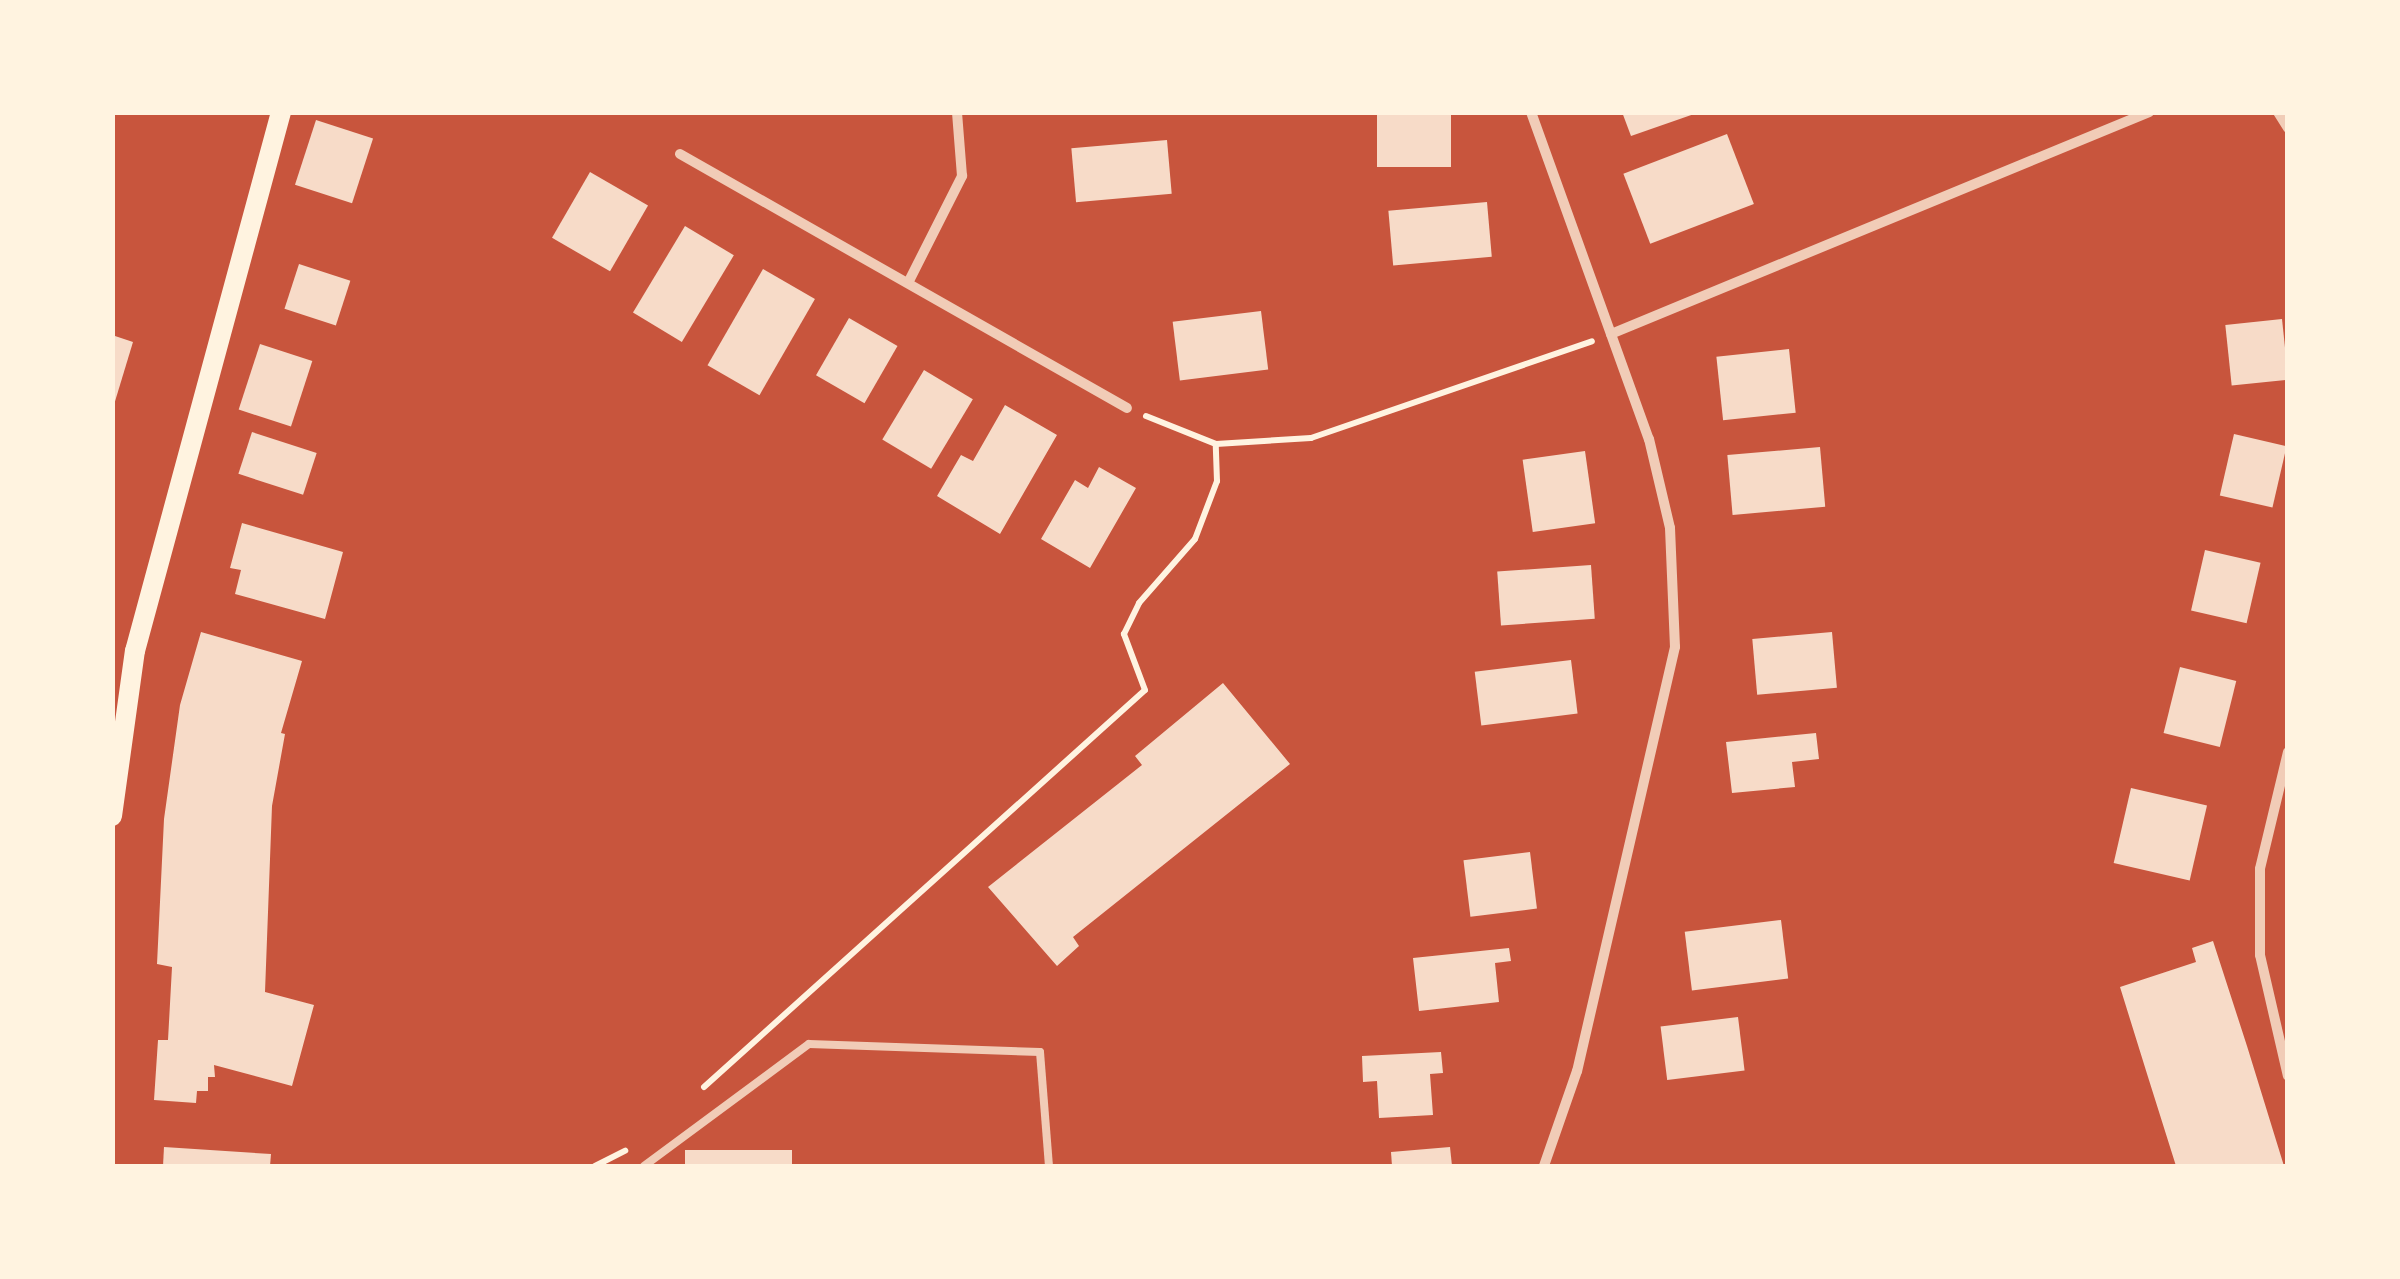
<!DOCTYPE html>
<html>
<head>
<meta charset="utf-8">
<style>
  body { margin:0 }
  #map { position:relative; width:2400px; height:1279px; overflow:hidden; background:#c8553d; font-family:Quicksand,sans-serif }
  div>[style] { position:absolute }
  .building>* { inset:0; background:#f7dbc8; transform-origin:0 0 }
  .path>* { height:6px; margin:-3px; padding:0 3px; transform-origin:3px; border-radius:3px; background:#fff3e0 }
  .service>* { height:8px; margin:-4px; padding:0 4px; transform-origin:4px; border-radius:4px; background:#f1ccb7 }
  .minor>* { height:10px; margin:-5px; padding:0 5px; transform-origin:5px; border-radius:5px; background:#f1ccb7 }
  .secondary>* { height:20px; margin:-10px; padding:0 10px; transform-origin:10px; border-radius:10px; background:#fff3e0 }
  span { translate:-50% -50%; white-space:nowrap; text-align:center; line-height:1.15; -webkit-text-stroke:8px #fff3e0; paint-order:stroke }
  .frame { position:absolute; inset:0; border:115px solid #fff3e0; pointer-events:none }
</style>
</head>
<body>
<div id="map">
  <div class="building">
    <i style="left:1377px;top:112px;width:74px;height:55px"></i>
    <i style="clip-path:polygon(1622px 112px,1697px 112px,1697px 113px,1631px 136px)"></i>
    <i style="left:316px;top:120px;width:60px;height:68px;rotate:18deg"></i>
    <i style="left:1727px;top:134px;width:75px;height:111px;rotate:69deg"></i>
    <i style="left:1167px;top:140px;width:54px;height:96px;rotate:85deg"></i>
    <i style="left:590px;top:172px;width:67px;height:76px;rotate:30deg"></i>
    <i style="left:1487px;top:202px;width:55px;height:99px;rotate:85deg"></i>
    <i style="left:685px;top:226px;width:57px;height:101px;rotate:31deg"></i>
    <i style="left:299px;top:264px;width:54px;height:47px;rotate:18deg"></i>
    <i style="left:763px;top:269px;width:60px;height:111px;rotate:30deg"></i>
    <i style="left:1261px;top:311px;width:59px;height:89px;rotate:83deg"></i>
    <i style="left:849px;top:318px;width:56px;height:66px;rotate:30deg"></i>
    <i style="left:2282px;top:319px;width:61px;height:57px;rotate:84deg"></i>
    <i style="clip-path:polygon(112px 335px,133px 342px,113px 408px,112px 408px)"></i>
    <i style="left:260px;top:344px;width:55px;height:69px;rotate:18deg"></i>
    <i style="left:1789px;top:349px;width:64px;height:73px;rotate:84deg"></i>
    <i style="left:924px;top:370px;width:57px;height:81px;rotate:31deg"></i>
    <i style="clip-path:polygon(1005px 405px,1057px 435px,1000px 534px,937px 496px,961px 455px,973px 461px)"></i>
    <i style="left:252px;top:432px;width:68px;height:44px;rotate:18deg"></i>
    <i style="left:2234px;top:434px;width:54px;height:63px;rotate:13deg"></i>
    <i style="left:1820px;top:447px;width:60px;height:93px;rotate:85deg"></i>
    <i style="left:1585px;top:451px;width:73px;height:63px;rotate:82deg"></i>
    <i style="clip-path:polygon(1099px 467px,1136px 488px,1090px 568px,1041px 539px,1075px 480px,1088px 488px)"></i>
    <i style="clip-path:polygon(242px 523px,343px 552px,325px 619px,235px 594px,241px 570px,230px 568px)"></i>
    <i style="left:2205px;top:550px;width:57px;height:62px;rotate:13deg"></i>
    <i style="left:1591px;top:565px;width:54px;height:94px;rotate:86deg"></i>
    <i style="clip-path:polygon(201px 632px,302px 661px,281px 733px,285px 734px,272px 806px,265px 992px,314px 1005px,292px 1086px,214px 1065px,215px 1077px,208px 1077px,208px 1091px,197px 1091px,196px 1103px,154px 1100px,158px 1040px,168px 1040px,172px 967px,157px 964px,164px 819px,180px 705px)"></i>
    <i style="left:1832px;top:632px;width:56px;height:80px;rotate:85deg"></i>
    <i style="left:1571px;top:660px;width:54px;height:97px;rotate:83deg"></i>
    <i style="left:2180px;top:667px;width:58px;height:68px;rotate:14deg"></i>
    <i style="clip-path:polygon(1223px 683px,1290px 764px,1073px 937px,1079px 946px,1057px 966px,988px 887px,1142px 765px,1135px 756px)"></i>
    <i style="clip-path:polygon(1816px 733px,1819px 759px,1792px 762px,1795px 787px,1732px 793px,1726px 742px)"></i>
    <i style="left:2131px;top:788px;width:78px;height:77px;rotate:13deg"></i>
    <i style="left:1530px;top:852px;width:57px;height:67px;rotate:83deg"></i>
    <i style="left:1781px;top:920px;width:59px;height:97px;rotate:83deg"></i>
    <i style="clip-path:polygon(2213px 941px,2247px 1046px,2284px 1166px,2176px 1166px,2148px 1077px,2120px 987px,2196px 962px,2192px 948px)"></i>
    <i style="clip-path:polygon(1509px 948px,1511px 961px,1495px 963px,1499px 1002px,1419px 1011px,1413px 958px)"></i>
    <i style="left:1738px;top:1017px;width:54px;height:78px;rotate:83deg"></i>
    <i style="clip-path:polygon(1441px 1052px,1443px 1073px,1430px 1074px,1433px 1115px,1379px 1118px,1377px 1081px,1363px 1082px,1362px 1056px)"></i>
    <i style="clip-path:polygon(164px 1147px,271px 1154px,270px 1166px,163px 1166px)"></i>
    <i style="clip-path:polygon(1450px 1147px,1452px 1166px,1392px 1166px,1391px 1152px)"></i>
    <i style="left:792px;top:1150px;width:16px;height:107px;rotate:90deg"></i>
  </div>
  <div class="path">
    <i style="left:1146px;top:416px;width:75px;rotate:21.8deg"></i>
    <i style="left:1216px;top:444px;width:95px;rotate:-3.6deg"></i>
    <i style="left:1311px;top:438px;width:297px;rotate:-19deg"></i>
    <i style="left:704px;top:1087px;width:593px;rotate:-41.99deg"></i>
    <i style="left:1145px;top:690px;width:60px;rotate:-110.6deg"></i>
    <i style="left:1124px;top:634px;width:34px;rotate:-64deg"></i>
    <i style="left:1139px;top:603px;width:85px;rotate:-48.8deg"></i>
    <i style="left:1195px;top:539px;width:62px;rotate:-69.2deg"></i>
    <i style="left:1217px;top:481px;width:37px;rotate:-92deg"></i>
    <i style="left:595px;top:1166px;width:34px;rotate:-27deg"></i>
  </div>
  <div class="service">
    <i style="left:644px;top:1166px;width:205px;rotate:-36.5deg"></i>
    <i style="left:809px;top:1044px;width:231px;rotate:2deg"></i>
    <i style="left:1040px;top:1052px;width:114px;rotate:85.5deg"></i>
  </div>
  <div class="minor">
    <i style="left:1531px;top:112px;width:348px;rotate:70.2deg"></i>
    <i style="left:1649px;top:439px;width:91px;rotate:76.7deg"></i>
    <i style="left:1670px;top:528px;width:119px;rotate:87.6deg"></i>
    <i style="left:1675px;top:647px;width:435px;rotate:103deg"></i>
    <i style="left:1577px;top:1071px;width:101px;rotate:109.2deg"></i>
    <i style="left:2278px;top:112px;width:19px;rotate:58deg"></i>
    <i style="left:680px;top:154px;width:514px;rotate:29.61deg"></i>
    <i style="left:909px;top:281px;width:118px;rotate:-63.2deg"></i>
    <i style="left:962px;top:176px;width:64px;rotate:-94.5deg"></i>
    <i style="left:1611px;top:334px;width:582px;rotate:-22.42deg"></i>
    <i style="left:2288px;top:752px;width:120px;rotate:103.5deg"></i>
    <i style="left:2260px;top:869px;width:86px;rotate:90deg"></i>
    <i style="left:2260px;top:955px;width:124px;rotate:77deg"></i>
  </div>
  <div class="secondary">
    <i style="left:112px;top:816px;width:167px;rotate:-82.1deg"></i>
    <i style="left:135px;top:651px;width:558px;rotate:-74.84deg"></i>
  </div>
  <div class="frame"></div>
</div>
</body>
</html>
